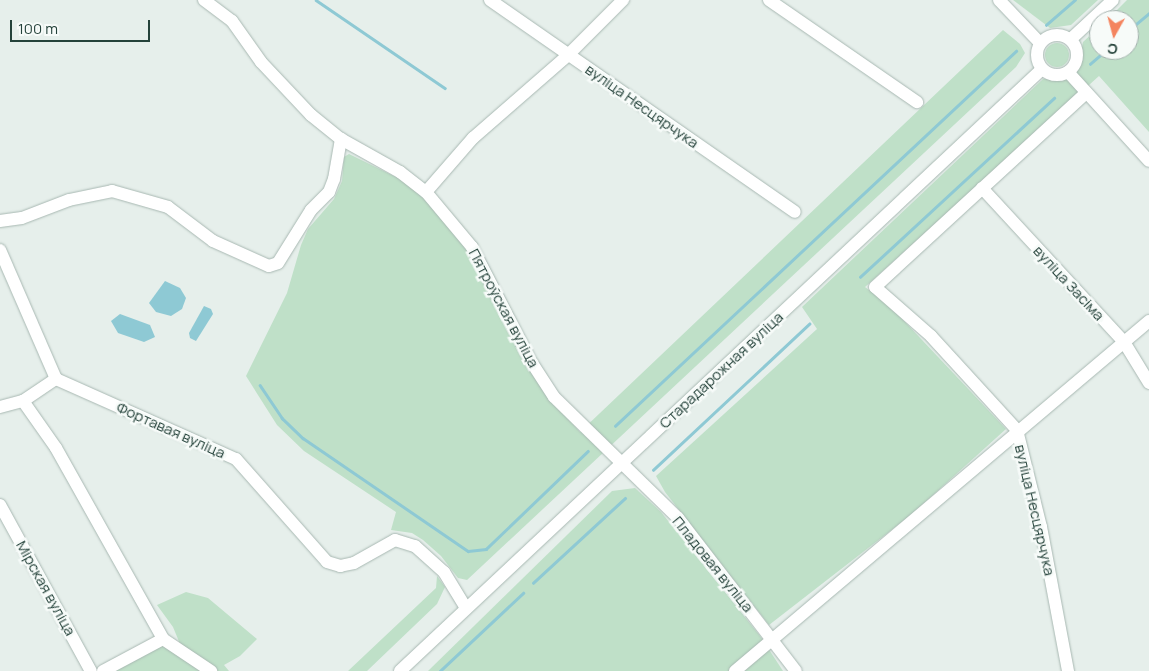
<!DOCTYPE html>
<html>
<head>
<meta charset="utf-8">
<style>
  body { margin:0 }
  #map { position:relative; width:1149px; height:671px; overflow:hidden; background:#e6efeb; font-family:Manrope,sans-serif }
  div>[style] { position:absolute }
  .green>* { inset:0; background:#bfe0c8 }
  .round { border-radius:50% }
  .water>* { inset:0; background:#8ec9d4 }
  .stream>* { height:2.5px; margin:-1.25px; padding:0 1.25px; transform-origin:1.25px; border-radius:1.25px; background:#8ec9d4 }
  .roads { filter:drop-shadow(0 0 1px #a8b8b2) drop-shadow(0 0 1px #a8b8b2) }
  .minor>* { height:12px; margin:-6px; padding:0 6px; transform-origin:6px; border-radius:6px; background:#fff }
  .minor>.ring { margin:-6px; padding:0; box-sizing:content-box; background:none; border:12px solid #fff; border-radius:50% }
  span { translate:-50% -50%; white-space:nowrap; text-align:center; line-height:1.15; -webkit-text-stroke:5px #f7fbf9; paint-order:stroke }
  .street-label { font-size:15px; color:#24423a }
  .north { position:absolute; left:1089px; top:10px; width:50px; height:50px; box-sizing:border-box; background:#f7fbf9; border:1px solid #a3b1ad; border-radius:50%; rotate:187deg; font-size:14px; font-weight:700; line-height:20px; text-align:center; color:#24423a }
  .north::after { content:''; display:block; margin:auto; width:18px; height:22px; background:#f4845f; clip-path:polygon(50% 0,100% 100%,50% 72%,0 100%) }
  .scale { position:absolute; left:10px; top:20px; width:140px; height:22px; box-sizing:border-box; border:2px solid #24423a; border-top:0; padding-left:6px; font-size:15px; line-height:18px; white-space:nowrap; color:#24423a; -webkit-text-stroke:4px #f7fbf9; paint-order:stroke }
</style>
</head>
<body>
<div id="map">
  <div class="green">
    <i style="clip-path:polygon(1013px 0,1098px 0,1071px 25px,1050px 28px)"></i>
    <i style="clip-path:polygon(1127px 0,1149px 0,1149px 132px,1099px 76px,865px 287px,890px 306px,1006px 429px,912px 514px,769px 625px,665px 492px,656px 476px,817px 329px,802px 307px,1043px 79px,1061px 79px,1079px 65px,1083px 42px,1099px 27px,1099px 50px,1129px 50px,1129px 20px,1107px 20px)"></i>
    <i style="clip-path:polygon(1003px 30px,1020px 44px,1025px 53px,1016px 67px,467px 580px,458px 578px,441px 556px,423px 540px,412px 533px,391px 530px,396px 512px,304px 451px,277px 425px,246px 376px,287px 293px,301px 245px,308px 229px,334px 199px,342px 181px,344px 157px,349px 154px,402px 180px,438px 210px,466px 245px,547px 396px,580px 432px)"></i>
    <i class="round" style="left:1045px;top:43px;width:24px;height:24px"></i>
    <i style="clip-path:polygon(635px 488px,661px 512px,760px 636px,783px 671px,428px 671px,612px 491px)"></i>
    <i style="clip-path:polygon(437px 576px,445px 587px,437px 604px,367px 671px,348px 671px,436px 588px)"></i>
    <i style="clip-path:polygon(186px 592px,208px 598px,257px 639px,240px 656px,224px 665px,229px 671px,115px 671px,162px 646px,180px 644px,173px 627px,157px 605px)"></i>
  </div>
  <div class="water">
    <i style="clip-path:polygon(165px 281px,180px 288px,186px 298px,182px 309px,171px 316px,156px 312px,149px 303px)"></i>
    <i style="clip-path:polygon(204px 306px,211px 309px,213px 314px,196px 341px,190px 338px,189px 333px)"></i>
    <i style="clip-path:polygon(120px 314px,150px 325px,155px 337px,144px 342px,118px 333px,111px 321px)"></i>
  </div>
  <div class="stream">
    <i style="left:316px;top:0;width:156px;rotate:34.3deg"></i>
    <i style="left:1046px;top:25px;width:38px;rotate:-41deg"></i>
    <i style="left:1129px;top:30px;width:26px;rotate:-40deg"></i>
    <i style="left:1090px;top:64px;width:21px;rotate:-41deg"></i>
    <i style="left:860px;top:277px;width:264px;rotate:-42.7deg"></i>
    <i style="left:260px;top:385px;width:40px;rotate:56deg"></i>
    <i style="left:282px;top:418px;width:29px;rotate:44deg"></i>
    <i style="left:303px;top:438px;width:200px;rotate:34.4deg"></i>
    <i style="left:468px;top:551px;width:18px;rotate:-6deg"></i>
    <i style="left:486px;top:549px;width:141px;rotate:-43.9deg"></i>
    <i style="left:615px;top:426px;width:549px;rotate:-43.08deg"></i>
    <i style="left:653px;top:470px;width:214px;rotate:-43.1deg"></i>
    <i style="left:533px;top:583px;width:125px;rotate:-42.7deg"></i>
    <i style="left:440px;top:671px;width:114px;rotate:-43.2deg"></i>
  </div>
  <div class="roads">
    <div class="minor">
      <i style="left:204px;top:0;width:35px;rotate:37deg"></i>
      <i style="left:232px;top:21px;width:50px;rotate:54.7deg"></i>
      <i style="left:261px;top:62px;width:73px;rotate:46.7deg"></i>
      <i style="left:311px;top:115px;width:38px;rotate:39deg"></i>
      <i style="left:341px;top:139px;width:68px;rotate:29.2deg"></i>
      <i style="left:400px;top:172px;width:33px;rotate:38deg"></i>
      <i style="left:426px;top:192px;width:72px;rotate:50.1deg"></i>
      <i style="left:472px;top:247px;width:131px;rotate:62.7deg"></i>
      <i style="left:532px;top:363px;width:40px;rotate:57.1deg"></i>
      <i style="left:554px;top:397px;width:173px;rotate:44.3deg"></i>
      <i style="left:678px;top:518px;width:193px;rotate:52.4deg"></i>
      <i style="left:490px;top:0;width:371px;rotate:34.8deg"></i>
      <i style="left:769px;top:0;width:180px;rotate:34.6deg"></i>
      <i style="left:999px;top:0;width:59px;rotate:46.4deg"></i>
      <i class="ring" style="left:1037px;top:35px;width:28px;height:28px"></i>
      <i style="left:1071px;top:39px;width:57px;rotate:-42.9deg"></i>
      <i style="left:1068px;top:72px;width:120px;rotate:47.7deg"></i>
      <i style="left:982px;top:188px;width:209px;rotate:47.3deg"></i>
      <i style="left:1124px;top:342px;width:48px;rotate:58.6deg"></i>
      <i style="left:426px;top:192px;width:72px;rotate:-49deg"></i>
      <i style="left:473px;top:138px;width:126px;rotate:-41.1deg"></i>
      <i style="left:568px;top:55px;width:78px;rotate:-45deg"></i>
      <i style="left:0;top:221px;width:22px;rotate:-8deg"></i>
      <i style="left:22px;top:218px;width:50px;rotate:-21deg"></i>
      <i style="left:69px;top:200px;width:44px;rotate:-11.8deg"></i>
      <i style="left:112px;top:191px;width:58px;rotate:15.9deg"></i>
      <i style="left:168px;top:207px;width:56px;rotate:37.1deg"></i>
      <i style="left:213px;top:241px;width:61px;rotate:24.1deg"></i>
      <i style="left:269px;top:266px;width:9px;rotate:-18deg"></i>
      <i style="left:278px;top:263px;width:62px;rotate:-58.1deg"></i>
      <i style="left:311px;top:210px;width:25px;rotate:-45deg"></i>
      <i style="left:329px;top:192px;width:14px;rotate:-69deg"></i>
      <i style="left:334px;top:179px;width:41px;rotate:-80.1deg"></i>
      <i style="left:0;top:250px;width:141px;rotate:66.5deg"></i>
      <i style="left:56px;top:379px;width:197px;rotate:24deg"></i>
      <i style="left:236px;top:459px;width:137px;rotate:48.5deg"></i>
      <i style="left:327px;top:562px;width:14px;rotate:17deg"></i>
      <i style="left:340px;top:566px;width:14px;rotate:-12deg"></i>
      <i style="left:354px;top:563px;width:47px;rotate:-29.3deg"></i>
      <i style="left:395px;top:540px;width:21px;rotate:17deg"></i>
      <i style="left:415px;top:546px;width:39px;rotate:42deg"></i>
      <i style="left:444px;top:572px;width:42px;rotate:58.6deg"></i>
      <i style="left:23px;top:401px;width:57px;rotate:54.9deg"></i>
      <i style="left:56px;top:448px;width:219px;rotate:60.7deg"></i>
      <i style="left:163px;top:639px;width:58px;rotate:33.7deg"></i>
      <i style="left:0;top:407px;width:24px;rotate:-15deg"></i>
      <i style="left:23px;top:401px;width:40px;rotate:-34deg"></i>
      <i style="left:0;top:505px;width:189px;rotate:61.3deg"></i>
      <i style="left:103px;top:671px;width:68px;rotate:-28.1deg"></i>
      <i style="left:400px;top:671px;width:880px;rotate:-43.16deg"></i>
      <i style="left:735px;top:671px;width:542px;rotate:-40.21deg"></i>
      <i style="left:1068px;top:671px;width:147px;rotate:-100.6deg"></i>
      <i style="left:1041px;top:527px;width:100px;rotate:-103.9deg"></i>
      <i style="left:1017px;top:430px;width:127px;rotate:-132.5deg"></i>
      <i style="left:931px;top:336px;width:74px;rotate:-138.8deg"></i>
      <i style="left:875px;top:287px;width:287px;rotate:-42.6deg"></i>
    </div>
  </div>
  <div class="street-label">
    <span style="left:642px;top:106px;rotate:35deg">вуліца Несцярчука</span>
    <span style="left:1069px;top:283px;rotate:47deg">вуліца Засіма</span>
    <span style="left:504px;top:308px;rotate:62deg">Пятроўская вуліца</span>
    <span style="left:721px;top:370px;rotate:-43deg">Старадарожная вуліца</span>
    <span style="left:171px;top:430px;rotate:24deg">Фортавая вуліца</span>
    <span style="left:1035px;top:510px;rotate:77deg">вуліца Несцярчука</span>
    <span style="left:713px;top:564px;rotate:51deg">Пладовая вуліца</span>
    <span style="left:46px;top:588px;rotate:61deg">Мірская вуліца</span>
  </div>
  <div class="north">С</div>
  <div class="scale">100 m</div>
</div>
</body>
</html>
